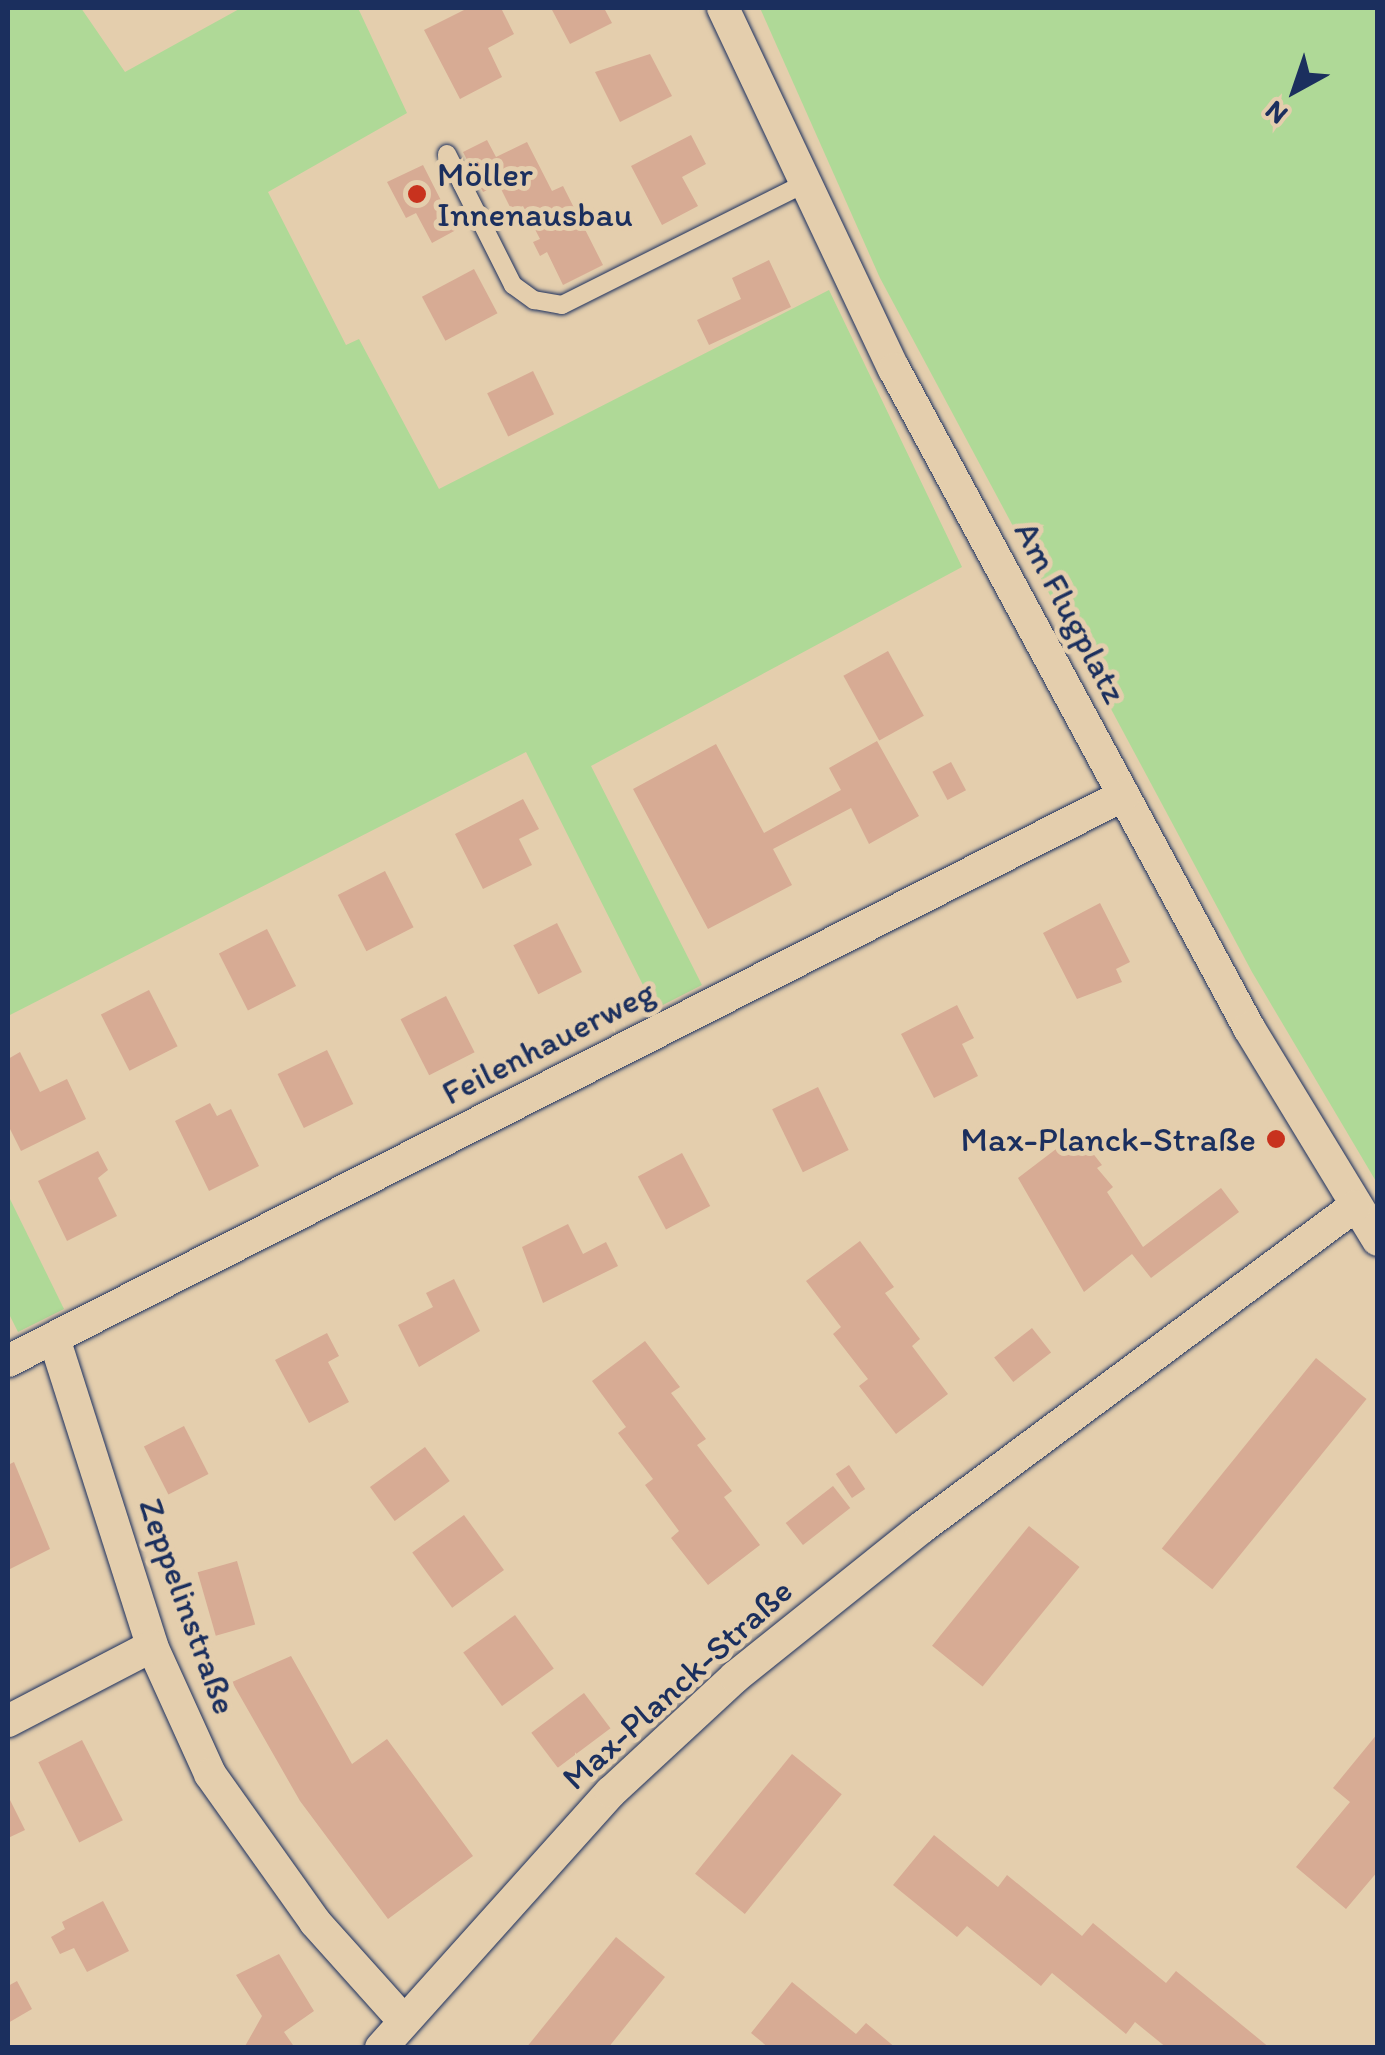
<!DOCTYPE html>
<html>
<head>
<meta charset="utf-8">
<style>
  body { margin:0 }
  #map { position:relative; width:1385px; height:2055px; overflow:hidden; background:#e4cead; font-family:Itim,sans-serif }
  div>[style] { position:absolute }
  .green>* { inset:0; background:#afd997 }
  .building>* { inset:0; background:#d7ab94; transform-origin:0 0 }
  .roads { filter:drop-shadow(0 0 2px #1b2f5e) drop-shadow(0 0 2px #1b2f5e) }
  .lane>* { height:18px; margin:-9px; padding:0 9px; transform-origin:9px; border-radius:9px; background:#e4cead }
  .street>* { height:32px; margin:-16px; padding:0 16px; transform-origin:16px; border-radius:16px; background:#e4cead }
  .dots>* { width:28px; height:28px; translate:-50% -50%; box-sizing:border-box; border:5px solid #e4cead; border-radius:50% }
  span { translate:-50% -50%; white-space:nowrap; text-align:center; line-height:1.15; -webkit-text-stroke:10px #e4cead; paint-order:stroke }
  .poi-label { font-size:35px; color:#1b2f5e }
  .left { translate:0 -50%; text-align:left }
  .right { translate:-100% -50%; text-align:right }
  .street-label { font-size:35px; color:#1b2f5e }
  .frame { position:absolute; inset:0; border:10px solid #1b2f5e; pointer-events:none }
  .north { position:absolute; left:1245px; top:40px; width:100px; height:100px; -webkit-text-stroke:8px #e4cead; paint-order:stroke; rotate:220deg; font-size:28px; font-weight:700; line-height:40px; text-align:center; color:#1b2f5e }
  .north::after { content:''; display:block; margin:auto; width:35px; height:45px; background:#1b2f5e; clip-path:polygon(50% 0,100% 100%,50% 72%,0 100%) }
</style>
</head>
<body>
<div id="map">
  <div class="green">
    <i style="clip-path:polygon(8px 8px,81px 8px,125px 72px,241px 8px,358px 8px,407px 113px,268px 192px,346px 345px,359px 339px,439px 489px,829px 290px,962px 567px,591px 766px,702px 985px,655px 1009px,526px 752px,8px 1016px)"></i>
    <i style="clip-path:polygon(760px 8px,1377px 8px,1377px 1183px,1252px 972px,880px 278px)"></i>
    <i style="clip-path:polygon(8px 1195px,64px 1309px,18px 1332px,8px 1312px)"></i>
  </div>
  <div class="building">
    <i style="clip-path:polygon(468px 8px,501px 8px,514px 34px,488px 48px,502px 77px,460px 99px,424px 30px)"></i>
    <i style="clip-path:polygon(551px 8px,604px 8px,612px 23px,570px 44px)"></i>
    <i style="clip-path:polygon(650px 54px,672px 96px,620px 122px,595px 72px)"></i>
    <i style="clip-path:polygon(691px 135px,706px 164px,682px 177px,698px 206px,662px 225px,631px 166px)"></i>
    <i style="clip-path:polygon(487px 140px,496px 157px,527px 142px,552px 191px,563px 186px,603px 265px,563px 285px,547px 252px,540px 256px,533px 242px,540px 239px,523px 206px,512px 211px,499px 185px,483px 192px,463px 152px)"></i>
    <i style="clip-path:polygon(423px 165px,456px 230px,432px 243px,416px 213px,406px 218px,387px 182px)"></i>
    <i style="clip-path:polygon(769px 260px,791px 307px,709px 345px,697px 320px,741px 299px,732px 278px)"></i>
    <i style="left:474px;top:269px;width:50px;height:59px;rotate:62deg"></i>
    <i style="left:533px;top:371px;width:48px;height:51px;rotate:64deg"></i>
    <i style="left:888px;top:651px;width:74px;height:51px;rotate:61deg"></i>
    <i style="clip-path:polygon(877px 741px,919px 816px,869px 844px,851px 808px,773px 849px,792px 885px,708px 929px,633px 789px,716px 744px,764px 833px,841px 790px,829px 768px)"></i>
    <i style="left:951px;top:762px;width:32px;height:21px;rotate:62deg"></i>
    <i style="clip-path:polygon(523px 799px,539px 829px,519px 839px,532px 865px,483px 889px,455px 834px)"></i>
    <i style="left:385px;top:871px;width:63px;height:53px;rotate:63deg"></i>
    <i style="clip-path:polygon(1100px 903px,1130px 962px,1116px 969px,1122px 982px,1077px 999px,1043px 933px)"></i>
    <i style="left:557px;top:923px;width:55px;height:49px;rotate:63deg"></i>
    <i style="left:267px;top:929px;width:64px;height:54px;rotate:63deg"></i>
    <i style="left:149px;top:990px;width:63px;height:54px;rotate:63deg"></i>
    <i style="left:446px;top:996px;width:63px;height:51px;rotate:63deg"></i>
    <i style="clip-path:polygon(957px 1005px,974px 1038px,962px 1044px,978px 1076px,934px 1098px,901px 1034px)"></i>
    <i style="left:327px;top:1050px;width:60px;height:55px;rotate:64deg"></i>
    <i style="clip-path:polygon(20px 1052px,40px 1092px,67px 1079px,86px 1119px,21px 1151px,8px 1125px,8px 1059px)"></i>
    <i style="left:818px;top:1087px;width:70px;height:51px;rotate:64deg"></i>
    <i style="clip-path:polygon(210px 1103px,217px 1116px,231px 1109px,259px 1166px,209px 1191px,175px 1121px)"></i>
    <i style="clip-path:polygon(1077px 1133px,1102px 1165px,1097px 1168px,1113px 1187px,1107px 1192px,1143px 1247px,1221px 1188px,1239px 1212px,1151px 1278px,1132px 1254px,1084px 1292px,1018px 1178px)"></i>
    <i style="clip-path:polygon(98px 1151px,108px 1170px,98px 1178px,117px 1216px,67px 1241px,38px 1181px)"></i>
    <i style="left:682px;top:1153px;width:60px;height:50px;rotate:62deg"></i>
    <i style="clip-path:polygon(568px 1224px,583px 1254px,606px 1242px,618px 1266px,543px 1303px,522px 1247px)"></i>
    <i style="clip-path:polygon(860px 1241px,894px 1287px,885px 1293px,920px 1339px,912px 1346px,948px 1394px,896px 1434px,859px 1386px,868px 1379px,833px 1334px,841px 1327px,806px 1281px)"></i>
    <i style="clip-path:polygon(454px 1279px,480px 1331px,419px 1367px,398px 1325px,433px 1307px,426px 1293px)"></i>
    <i style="left:1032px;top:1328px;width:31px;height:48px;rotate:52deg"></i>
    <i style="clip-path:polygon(327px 1333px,339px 1356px,328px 1362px,349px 1402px,309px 1423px,275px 1360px)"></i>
    <i style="clip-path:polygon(645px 1341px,680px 1387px,671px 1393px,706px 1439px,697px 1445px,732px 1491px,724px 1497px,760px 1545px,708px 1585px,671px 1538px,679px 1531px,645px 1485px,653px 1479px,618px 1433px,626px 1427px,592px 1381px)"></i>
    <i style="left:1316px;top:1358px;width:65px;height:245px;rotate:39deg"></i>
    <i style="left:184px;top:1426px;width:54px;height:45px;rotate:63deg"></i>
    <i style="left:425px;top:1447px;width:42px;height:68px;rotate:54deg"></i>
    <i style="clip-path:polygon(14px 1462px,50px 1549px,10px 1569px,8px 1465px)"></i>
    <i style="left:849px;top:1465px;width:29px;height:16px;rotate:56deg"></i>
    <i style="left:833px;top:1486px;width:28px;height:60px;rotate:52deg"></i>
    <i style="left:464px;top:1515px;width:68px;height:64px;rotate:54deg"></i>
    <i style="left:1029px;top:1526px;width:65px;height:154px;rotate:39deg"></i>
    <i style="left:237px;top:1561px;width:66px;height:41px;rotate:74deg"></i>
    <i style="left:515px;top:1615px;width:66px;height:64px;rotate:54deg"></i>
    <i style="clip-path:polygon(291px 1656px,352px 1764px,387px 1739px,473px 1856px,388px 1919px,300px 1801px,232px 1682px)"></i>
    <i style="left:584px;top:1693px;width:44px;height:66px;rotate:53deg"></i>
    <i style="clip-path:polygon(1378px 1733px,1378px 1871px,1346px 1909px,1296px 1867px,1350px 1802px,1333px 1788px)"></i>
    <i style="left:82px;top:1740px;width:90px;height:49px;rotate:63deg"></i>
    <i style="left:792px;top:1754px;width:64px;height:154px;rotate:39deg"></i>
    <i style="clip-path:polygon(8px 1796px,25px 1830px,8px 1838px)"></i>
    <i style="clip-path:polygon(934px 1835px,998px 1887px,1007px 1875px,1082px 1936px,1093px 1923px,1166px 1983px,1176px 1971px,1270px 2048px,1167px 2048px,1135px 2022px,1126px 2034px,1052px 1973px,1041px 1986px,967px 1926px,957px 1937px,893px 1885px)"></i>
    <i style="clip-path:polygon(103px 1901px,129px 1951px,87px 1972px,74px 1948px,60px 1954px,51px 1937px,65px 1929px,62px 1922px)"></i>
    <i style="clip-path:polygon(616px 1937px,665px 1977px,608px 2048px,526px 2048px)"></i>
    <i style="clip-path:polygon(279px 1954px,314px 2011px,284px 2032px,295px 2048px,244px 2048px,262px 2016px,236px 1975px)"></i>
    <i style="clip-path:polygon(17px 1981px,32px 2009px,8px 2023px,8px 1986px)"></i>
    <i style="clip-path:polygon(792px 1982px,856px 2034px,866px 2023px,896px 2048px,769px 2048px,751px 2033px)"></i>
  </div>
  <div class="roads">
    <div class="lane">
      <i style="left:447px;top:154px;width:147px;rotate:63.3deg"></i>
      <i style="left:513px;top:285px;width:26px;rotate:36deg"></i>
      <i style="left:534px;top:300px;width:28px;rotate:10deg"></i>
      <i style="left:562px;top:305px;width:271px;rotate:-26.6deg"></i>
    </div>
    <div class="street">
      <i style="left:723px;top:8px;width:399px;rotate:64.7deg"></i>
      <i style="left:894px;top:369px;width:749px;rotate:61.69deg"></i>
      <i style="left:1249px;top:1028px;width:248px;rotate:58.7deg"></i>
      <i style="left:54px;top:1338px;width:323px;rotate:72.3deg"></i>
      <i style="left:152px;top:1646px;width:141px;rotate:65.6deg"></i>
      <i style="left:210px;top:1774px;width:181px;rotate:54.6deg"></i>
      <i style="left:315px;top:1922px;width:130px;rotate:48.1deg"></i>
      <i style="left:8px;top:1361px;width:1251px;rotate:-26.89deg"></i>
      <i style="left:8px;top:1721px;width:162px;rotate:-27.5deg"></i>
      <i style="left:381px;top:2048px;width:344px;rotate:-48.1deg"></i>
      <i style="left:611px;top:1792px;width:169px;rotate:-42.8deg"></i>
      <i style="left:735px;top:1677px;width:238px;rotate:-38.7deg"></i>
      <i style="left:921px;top:1528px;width:540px;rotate:-36.57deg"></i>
    </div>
  </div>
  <div class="dots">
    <i style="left:417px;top:194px;background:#c8321e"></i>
    <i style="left:1276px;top:1139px;background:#c8321e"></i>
  </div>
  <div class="poi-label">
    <span class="left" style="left:437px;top:194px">Möller<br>Innenausbau</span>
    <span class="right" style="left:1256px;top:1139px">Max-Planck-Straße</span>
  </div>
  <div class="street-label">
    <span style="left:1071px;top:612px;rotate:62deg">Am Flugplatz</span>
    <span style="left:548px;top:1042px;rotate:-27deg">Feilenhauerweg</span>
    <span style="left:188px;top:1606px;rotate:70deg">Zeppelinstraße</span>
    <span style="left:677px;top:1684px;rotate:-42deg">Max-Planck-Straße</span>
  </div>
  <div class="frame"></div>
  <div class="north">N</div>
</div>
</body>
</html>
